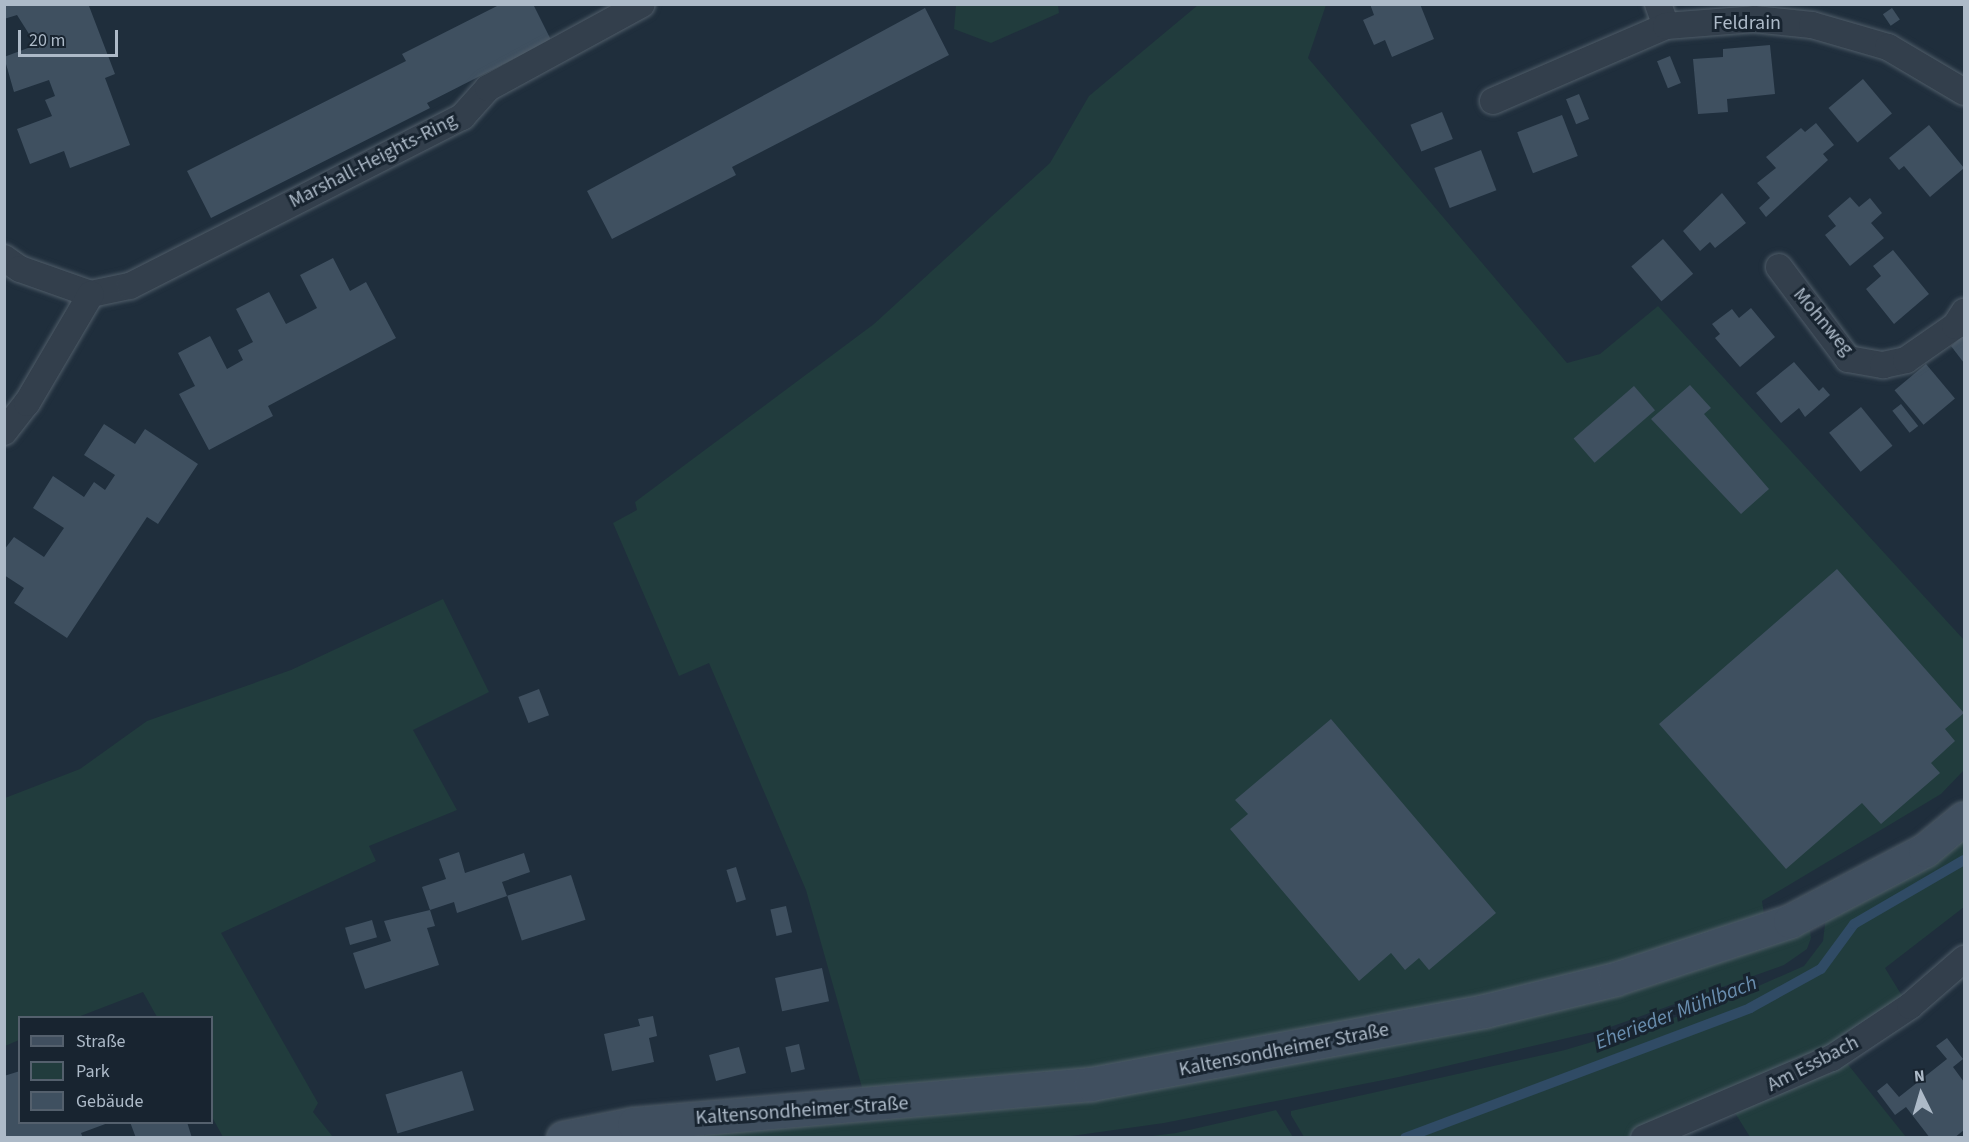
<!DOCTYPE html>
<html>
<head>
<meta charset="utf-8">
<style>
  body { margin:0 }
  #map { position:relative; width:1969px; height:1142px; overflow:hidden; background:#1f2e3c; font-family:"Source Sans 3",sans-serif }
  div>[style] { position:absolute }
  .green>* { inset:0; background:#213c3d }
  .stream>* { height:10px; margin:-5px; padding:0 5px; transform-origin:5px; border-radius:5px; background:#304b65 }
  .building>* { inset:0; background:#3f5060; transform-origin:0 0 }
  .roads { filter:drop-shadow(0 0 2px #505d69) drop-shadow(0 0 2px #505d69) }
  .minor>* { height:26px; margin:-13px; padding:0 13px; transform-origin:13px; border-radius:13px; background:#333f4c }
  .secondary>* { height:33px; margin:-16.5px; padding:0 16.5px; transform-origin:16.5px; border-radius:16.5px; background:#404f5f }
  span { translate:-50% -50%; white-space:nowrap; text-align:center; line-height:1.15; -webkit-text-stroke:6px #182430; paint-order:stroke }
  .street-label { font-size:20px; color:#adbac8 }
  .water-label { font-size:21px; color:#6a8eaf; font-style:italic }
  .frame { position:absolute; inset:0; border:6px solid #adbac8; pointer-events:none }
  .legend { position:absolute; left:18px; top:1016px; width:195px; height:108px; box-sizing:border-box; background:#182430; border:2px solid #54606d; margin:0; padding:8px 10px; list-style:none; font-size:18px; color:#adbac8 }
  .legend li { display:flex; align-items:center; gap:12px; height:30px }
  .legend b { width:30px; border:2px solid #54606d }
  .north { position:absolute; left:1891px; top:1064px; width:60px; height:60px; -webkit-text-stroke:4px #182430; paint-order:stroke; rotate:355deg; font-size:16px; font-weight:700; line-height:24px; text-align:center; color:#adbac8 }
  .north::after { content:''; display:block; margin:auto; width:21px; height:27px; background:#adbac8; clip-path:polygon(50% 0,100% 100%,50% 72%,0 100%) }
  .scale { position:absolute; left:18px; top:30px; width:100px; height:27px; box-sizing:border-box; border:3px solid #adbac8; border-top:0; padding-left:8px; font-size:18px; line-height:21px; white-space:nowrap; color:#adbac8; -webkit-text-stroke:4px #182430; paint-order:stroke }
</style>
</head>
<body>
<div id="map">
  <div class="green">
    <i style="clip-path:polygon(956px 5px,1058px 5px,1059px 13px,991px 43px,954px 29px)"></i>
    <i style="clip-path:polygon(1198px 5px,1326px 5px,1308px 58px,1567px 363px,1600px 354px,1658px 306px,1964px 640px,1964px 770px,1941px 794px,1762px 901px,1764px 914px,1667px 955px,1282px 1044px,865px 1098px,806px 890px,709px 663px,679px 676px,613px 523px,637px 510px,635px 502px,874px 324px,1050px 163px,1089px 96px)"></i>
    <i style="clip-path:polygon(443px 599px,489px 692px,413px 730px,457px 810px,369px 846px,376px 861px,221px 933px,318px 1103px,313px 1112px,333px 1137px,223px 1137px,212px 1117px,212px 1018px,157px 1017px,143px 992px,78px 1017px,20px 1018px,19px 1040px,5px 1046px,5px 798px,80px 769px,147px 721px,291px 670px)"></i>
    <i style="clip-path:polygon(1964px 831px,1964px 907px,1885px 968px,1904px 999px,1851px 1037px,1666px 1123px,1626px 1137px,1304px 1137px,1291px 1115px,1291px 1111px,1565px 1050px,1713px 1006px,1804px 966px,1823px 941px,1826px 916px)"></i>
    <i style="clip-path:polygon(1809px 923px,1811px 938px,1807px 949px,1784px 965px,1602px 1030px,1399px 1077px,1164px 1123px,1057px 1138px,608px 1138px,1055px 1096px)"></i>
    <i style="clip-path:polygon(1846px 1062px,1906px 1137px,1750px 1137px,1735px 1113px)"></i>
    <i style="clip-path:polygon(1276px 1110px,1293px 1137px,1144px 1137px,1176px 1133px)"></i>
  </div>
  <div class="stream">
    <i style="left:1405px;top:1138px;width:369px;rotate:-20.6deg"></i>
    <i style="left:1750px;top:1008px;width:81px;rotate:-28.8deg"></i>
    <i style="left:1821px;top:969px;width:56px;rotate:-53.7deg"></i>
    <i style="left:1854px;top:924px;width:127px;rotate:-30.2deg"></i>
  </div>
  <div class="building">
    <i style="clip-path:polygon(501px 4px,533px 4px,551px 40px,427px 103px,430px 108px,211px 218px,187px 171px,406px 61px,402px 54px)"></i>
    <i style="clip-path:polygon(1370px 4px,1420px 4px,1434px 39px,1392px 57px,1385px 40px,1374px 45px,1363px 20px,1374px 15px)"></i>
    <i style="clip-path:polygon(4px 5px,89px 6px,115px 74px,105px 78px,130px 145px,70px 168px,64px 151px,30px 164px,17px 129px,52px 116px,45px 100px,55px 96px,49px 80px,14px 92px,4px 57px,36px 45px,17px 15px,4px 19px)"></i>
    <i style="clip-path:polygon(925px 8px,949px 55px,732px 167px,736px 175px,612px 239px,587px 191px)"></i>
    <i style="left:1892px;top:8px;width:14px;height:11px;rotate:56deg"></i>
    <i style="clip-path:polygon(1770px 45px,1775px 94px,1727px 99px,1728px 112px,1698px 114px,1693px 59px,1723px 57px,1723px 49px)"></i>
    <i style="left:1670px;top:56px;width:29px;height:14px;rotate:68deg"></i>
    <i style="left:1863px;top:79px;width:45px;height:45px;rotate:50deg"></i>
    <i style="left:1579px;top:94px;width:27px;height:14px;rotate:68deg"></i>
    <i style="left:1442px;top:112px;width:29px;height:34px;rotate:68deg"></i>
    <i style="left:1562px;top:115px;width:44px;height:48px;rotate:69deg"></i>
    <i style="clip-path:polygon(1816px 123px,1834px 145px,1823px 154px,1828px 160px,1766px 217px,1759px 208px,1770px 198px,1757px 183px,1776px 168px,1766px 157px,1801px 128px,1805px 132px)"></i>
    <i style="clip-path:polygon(1929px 125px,1964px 168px,1930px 197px,1904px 166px,1899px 170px,1889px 158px)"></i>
    <i style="left:1481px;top:150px;width:43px;height:50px;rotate:69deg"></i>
    <i style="clip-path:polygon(1722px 193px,1746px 223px,1715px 248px,1710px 242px,1700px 251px,1683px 231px)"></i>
    <i style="clip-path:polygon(1850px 197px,1859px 207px,1870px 198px,1882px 213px,1871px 223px,1884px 238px,1850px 266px,1825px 235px,1836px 226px,1828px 216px)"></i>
    <i style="left:1663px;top:239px;width:46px;height:42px;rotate:49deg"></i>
    <i style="clip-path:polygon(1893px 250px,1929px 294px,1894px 324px,1866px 289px,1881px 276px,1873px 266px)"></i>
    <i style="clip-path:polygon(333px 258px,350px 291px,366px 282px,396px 338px,268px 406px,273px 416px,209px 450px,179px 394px,195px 386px,178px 353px,210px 336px,227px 369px,243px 360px,238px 350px,253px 342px,236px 309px,269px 292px,286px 324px,302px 316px,317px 308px,300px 275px)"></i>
    <i style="clip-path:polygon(1751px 308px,1775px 337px,1740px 367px,1715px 338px,1720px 334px,1712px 324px,1732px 309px,1739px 318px)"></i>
    <i style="clip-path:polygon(1964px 335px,1964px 363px,1951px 346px)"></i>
    <i style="clip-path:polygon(1794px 362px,1819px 391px,1823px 387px,1830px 395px,1805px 417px,1799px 408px,1781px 423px,1756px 393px)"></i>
    <i style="left:1926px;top:364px;width:45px;height:41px;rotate:50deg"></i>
    <i style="clip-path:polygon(1690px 385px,1711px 408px,1704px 414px,1769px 489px,1741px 514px,1651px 419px)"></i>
    <i style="left:1634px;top:386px;width:32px;height:80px;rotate:49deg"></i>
    <i style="left:1901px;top:404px;width:28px;height:11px;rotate:52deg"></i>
    <i style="left:1861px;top:407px;width:50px;height:41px;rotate:51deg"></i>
    <i style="clip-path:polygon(104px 424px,135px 444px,145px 429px,198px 464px,158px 524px,147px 517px,67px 638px,14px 603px,24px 588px,4px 575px,4px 550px,14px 537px,44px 557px,64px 528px,33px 508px,53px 476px,84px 497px,94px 482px,105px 490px,115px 475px,84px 455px)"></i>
    <i style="clip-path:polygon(1837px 569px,1964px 713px,1945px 729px,1955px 741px,1931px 763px,1940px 773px,1881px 824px,1862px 803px,1786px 869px,1659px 724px)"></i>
    <i style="left:539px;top:689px;width:28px;height:22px;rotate:69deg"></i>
    <i style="clip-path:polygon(1331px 719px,1496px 913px,1429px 970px,1419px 958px,1405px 970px,1391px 953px,1359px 981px,1230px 829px,1248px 814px,1235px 800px)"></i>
    <i style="clip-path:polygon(459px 852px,465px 873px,524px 853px,530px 872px,502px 882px,507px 896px,457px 913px,454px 902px,430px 910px,435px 926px,427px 928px,439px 965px,365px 989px,353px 953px,391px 941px,384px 921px,430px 910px,422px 887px,446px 879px,439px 859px)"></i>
    <i style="left:736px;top:867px;width:34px;height:10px;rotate:73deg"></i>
    <i style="left:571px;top:875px;width:47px;height:67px;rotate:72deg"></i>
    <i style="left:786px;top:906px;width:27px;height:16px;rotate:77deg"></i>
    <i style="left:372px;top:920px;width:18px;height:28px;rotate:74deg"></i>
    <i style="left:822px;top:968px;width:34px;height:48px;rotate:78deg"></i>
    <i style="clip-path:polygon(653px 1016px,657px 1036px,649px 1038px,654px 1062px,612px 1071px,604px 1034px,640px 1026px,638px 1019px)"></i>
    <i style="clip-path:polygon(1947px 1038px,1963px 1059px,1953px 1067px,1964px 1082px,1964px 1130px,1954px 1138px,1930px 1138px,1906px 1107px,1895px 1115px,1877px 1091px,1887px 1083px,1899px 1097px,1947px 1059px,1936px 1046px)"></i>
    <i style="left:799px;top:1044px;width:26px;height:14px;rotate:77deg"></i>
    <i style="left:739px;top:1047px;width:27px;height:31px;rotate:75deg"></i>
    <i style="clip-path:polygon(20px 1071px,20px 1122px,108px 1123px,81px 1133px,83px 1138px,4px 1138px,4px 1076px)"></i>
    <i style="left:462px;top:1071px;width:41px;height:80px;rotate:73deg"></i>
    <i style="clip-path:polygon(130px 1122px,187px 1122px,192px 1138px,136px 1138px)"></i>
  </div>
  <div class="roads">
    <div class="minor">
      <i style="left:1658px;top:4px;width:23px;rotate:70deg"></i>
      <i style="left:1493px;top:101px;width:189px;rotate:-23.4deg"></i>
      <i style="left:1666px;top:26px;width:88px;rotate:-4.5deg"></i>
      <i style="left:1754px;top:19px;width:58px;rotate:5.9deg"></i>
      <i style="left:1812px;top:25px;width:79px;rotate:16.1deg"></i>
      <i style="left:1888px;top:47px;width:88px;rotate:30.6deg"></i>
      <i style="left:4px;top:258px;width:19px;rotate:35deg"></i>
      <i style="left:20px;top:269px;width:75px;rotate:19.4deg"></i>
      <i style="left:91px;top:294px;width:40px;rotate:-12deg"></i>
      <i style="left:130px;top:286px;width:373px;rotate:-27deg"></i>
      <i style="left:462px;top:117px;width:39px;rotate:-48deg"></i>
      <i style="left:488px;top:88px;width:175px;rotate:-28.6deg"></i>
      <i style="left:1779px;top:267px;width:115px;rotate:53.1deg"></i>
      <i style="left:1848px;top:359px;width:36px;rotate:10deg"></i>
      <i style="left:1883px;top:365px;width:24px;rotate:-12deg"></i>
      <i style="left:1906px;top:360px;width:60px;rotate:-34.8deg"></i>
      <i style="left:1955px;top:326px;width:17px;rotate:-57deg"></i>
      <i style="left:4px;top:432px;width:37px;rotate:-52deg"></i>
      <i style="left:27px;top:403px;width:126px;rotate:-59.6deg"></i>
      <i style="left:1644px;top:1138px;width:204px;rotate:-23.1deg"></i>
      <i style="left:1832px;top:1058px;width:94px;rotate:-33.7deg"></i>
      <i style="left:1910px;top:1006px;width:72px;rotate:-41deg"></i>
    </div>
    <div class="secondary">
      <i style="left:563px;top:1138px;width:72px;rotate:-11.2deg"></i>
      <i style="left:634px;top:1124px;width:459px;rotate:-5deg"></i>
      <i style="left:1091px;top:1084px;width:400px;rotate:-10.5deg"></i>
      <i style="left:1484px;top:1011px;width:135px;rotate:-13.7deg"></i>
      <i style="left:1615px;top:979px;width:184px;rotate:-18.3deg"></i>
      <i style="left:1790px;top:921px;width:153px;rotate:-27.7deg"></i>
      <i style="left:1925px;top:850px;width:50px;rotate:-39.4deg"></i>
    </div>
  </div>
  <div class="street-label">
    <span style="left:1747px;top:23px">Feldrain</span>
    <span style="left:373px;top:161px;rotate:-27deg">Marshall-Heights-Ring</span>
    <span style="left:1823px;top:322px;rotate:50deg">Mohnweg</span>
    <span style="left:1284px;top:1050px;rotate:-11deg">Kaltensondheimer Straße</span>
    <span style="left:1813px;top:1064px;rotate:-27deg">Am Essbach</span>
    <span style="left:802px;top:1111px;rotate:-4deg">Kaltensondheimer Straße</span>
  </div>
  <div class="water-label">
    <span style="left:1676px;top:1012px;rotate:-21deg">Eherieder Mühlbach</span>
  </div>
  <div class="frame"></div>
  <ul class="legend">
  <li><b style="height:8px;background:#404f5f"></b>Straße</li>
  <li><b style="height:16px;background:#213c3d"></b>Park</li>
  <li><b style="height:16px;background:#3f5060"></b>Gebäude</li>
  </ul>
  <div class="north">N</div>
  <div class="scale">20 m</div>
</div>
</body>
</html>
